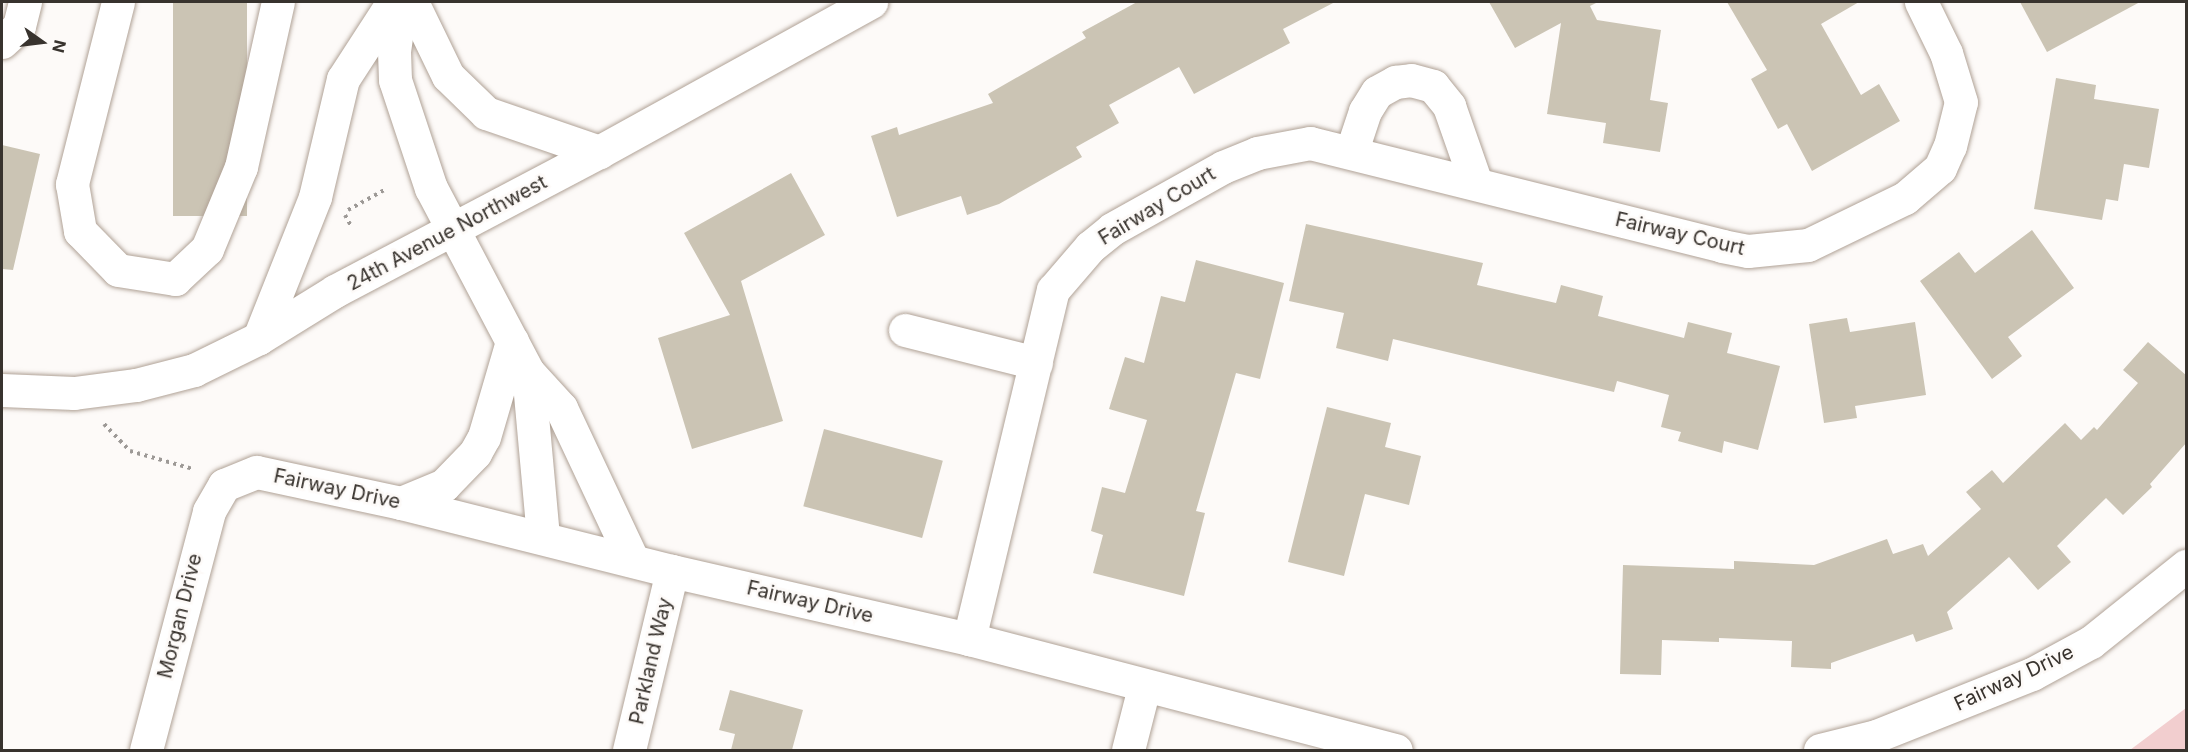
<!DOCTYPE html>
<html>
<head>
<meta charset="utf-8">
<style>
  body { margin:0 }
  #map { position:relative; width:2188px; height:752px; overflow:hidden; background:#fdfaf8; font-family:Inter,sans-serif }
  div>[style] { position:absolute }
  .green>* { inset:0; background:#f2cecf }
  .building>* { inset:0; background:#cbc4b4; transform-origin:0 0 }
  .path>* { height:4px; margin-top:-2px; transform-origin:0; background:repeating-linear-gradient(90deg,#9d9996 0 3px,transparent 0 7.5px) }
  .roads { filter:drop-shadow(0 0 2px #b0a296) drop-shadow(0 0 2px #b0a296) }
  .minor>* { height:33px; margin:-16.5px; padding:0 16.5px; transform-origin:16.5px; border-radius:16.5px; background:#fff }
  .major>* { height:33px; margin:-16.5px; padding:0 16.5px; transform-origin:16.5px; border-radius:16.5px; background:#fff }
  span { translate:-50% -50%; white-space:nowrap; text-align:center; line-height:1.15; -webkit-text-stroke:5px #fdfaf8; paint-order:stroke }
  .street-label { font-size:20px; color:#38332e }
  .frame { position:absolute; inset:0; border:3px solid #38332e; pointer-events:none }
  .north { position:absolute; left:12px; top:12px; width:60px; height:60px; -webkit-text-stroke:4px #fdfaf8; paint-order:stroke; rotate:104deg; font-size:16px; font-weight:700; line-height:24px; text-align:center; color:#38332e }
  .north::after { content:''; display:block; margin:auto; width:21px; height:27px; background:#38332e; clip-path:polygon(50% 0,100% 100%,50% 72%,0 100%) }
</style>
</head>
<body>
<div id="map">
  <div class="green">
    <i style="clip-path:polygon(2186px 708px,2186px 750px,2130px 750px)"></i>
  </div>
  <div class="building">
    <i style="left:173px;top:2px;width:74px;height:214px"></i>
    <i style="clip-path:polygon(1137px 2px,1335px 2px,1283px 29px,1290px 43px,1194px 94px,1179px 67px,1109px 105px,1119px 123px,1076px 147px,1082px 157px,999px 204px,967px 215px,961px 196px,897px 217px,871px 136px,897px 127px,899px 135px,993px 103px,988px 94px,1086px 38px,1082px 32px)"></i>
    <i style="clip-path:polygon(1489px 2px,1598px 2px,1590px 6px,1597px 20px,1661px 30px,1650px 100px,1668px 103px,1660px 152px,1603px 143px,1606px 123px,1547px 114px,1561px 23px,1515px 48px)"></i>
    <i style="clip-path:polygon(1727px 2px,1859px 2px,1821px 24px,1861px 95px,1879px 84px,1900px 121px,1812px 171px,1787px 124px,1778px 129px,1751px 79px,1767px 70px)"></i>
    <i style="clip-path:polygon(2020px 2px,2140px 2px,2047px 52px)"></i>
    <i style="clip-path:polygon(2056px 78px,2096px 85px,2094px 99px,2159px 109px,2149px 168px,2124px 164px,2118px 201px,2106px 199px,2102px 220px,2034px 209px)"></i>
    <i style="clip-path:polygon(2px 145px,40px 154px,13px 270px,2px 269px)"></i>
    <i style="clip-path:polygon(791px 173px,825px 235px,741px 281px,783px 421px,692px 449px,658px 338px,730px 315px,684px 233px)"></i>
    <i style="clip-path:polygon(1306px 224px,1483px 263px,1477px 285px,1556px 303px,1561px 285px,1603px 296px,1598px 316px,1684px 338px,1688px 322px,1732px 333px,1727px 353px,1780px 366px,1758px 450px,1724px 441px,1722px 453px,1678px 441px,1681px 432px,1661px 427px,1669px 395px,1617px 381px,1614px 392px,1393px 339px,1388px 361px,1336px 348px,1344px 313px,1289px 301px)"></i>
    <i style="clip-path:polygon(2032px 230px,2074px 288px,2008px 337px,2022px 356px,1992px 379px,1920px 281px,1959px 252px,1975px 273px)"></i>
    <i style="clip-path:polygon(1196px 260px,1284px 283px,1260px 379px,1236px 373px,1196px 511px,1205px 513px,1184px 596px,1093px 573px,1103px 535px,1091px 531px,1102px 487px,1125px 493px,1147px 420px,1109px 409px,1125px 357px,1144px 363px,1161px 296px,1185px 302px)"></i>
    <i style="clip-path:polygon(1847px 318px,1850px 332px,1915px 322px,1926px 395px,1855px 406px,1857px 418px,1824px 423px,1809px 324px)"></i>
    <i style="clip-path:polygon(2148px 342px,2187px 376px,2187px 442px,2150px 484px,2152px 487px,2123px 515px,2106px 498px,2057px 546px,2071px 562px,2038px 590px,2009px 557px,1947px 612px,1953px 629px,1916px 642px,1913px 634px,1831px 663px,1831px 669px,1791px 667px,1792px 641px,1719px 638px,1719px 642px,1662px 640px,1661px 675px,1620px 674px,1623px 565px,1734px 569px,1734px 561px,1814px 565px,1887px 539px,1893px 554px,1923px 544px,1928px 556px,1981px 509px,1966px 492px,1992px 470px,2003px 483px,2065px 423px,2081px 440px,2094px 427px,2097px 430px,2138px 383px,2123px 370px)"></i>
    <i style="clip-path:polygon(1327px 407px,1391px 423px,1385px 447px,1421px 456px,1409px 505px,1365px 494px,1344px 576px,1288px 562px)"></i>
    <i style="left:824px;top:429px;width:123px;height:80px;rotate:15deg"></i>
    <i style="clip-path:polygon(730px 690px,803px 710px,792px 750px,731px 750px,735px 734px,719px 730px)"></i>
  </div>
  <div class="path">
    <i style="left:348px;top:210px;width:43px;rotate:-28.9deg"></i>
    <i style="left:345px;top:215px;width:13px;rotate:61deg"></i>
    <i style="left:104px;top:424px;width:37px;rotate:46deg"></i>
    <i style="left:130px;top:451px;width:66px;rotate:15.9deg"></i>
  </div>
  <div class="roads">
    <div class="minor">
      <i style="left:118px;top:2px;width:188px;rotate:104.2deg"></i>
      <i style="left:72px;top:184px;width:48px;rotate:80.3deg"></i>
      <i style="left:80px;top:231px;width:54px;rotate:45.7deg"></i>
      <i style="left:118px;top:270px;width:58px;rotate:9deg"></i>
      <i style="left:175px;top:279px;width:44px;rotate:-43.2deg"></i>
      <i style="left:207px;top:249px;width:89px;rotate:-67.5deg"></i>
      <i style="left:241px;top:167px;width:169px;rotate:-77.4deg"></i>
      <i style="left:401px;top:2px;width:49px;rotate:98.1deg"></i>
      <i style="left:394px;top:51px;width:29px;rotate:88deg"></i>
      <i style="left:395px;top:80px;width:114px;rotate:71.6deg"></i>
      <i style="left:431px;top:188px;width:208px;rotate:62.2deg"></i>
      <i style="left:528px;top:372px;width:49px;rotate:47.5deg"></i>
      <i style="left:561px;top:408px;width:167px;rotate:64.8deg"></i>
      <i style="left:412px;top:2px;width:82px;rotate:64.1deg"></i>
      <i style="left:448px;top:76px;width:53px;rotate:44.2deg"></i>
      <i style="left:486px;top:113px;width:120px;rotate:19deg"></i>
      <i style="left:2px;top:42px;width:23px;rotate:-43deg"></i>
      <i style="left:19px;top:26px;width:25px;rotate:-76deg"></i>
      <i style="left:1352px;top:150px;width:41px;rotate:-71.6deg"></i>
      <i style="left:1365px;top:111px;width:22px;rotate:-58deg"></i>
      <i style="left:1377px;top:92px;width:21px;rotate:-29deg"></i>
      <i style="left:1395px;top:82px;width:16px;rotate:-7deg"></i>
      <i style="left:1411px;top:80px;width:23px;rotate:15deg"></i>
      <i style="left:1433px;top:86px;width:26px;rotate:51deg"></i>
      <i style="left:1449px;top:106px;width:82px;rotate:70.7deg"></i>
      <i style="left:905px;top:330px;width:135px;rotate:14.1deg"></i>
      <i style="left:259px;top:338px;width:152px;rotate:-68.3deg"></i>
      <i style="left:315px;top:197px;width:121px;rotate:-76.7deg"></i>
      <i style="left:343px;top:79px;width:92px;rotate:-57deg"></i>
      <i style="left:528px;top:372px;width:166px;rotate:84.8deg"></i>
      <i style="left:401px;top:503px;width:47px;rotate:-22.7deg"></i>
      <i style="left:444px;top:485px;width:45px;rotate:-45.9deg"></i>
      <i style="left:475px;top:453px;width:18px;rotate:-61deg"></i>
      <i style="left:484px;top:437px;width:100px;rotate:-73.7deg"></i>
      <i style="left:969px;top:639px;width:359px;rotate:-76.5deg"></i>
      <i style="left:1053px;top:290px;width:57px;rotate:-49.3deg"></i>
      <i style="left:1090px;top:247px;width:28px;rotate:-39deg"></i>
      <i style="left:1112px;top:229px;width:127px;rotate:-29.2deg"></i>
      <i style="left:1223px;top:167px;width:37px;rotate:-22deg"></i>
      <i style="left:1257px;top:153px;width:54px;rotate:-10.7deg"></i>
      <i style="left:1310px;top:143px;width:425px;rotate:14deg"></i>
      <i style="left:1722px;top:246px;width:26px;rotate:11deg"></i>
      <i style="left:1748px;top:251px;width:60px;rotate:-5.7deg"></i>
      <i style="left:1808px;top:245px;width:108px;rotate:-25.9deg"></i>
      <i style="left:1905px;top:198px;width:46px;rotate:-40.6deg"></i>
      <i style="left:1940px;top:168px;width:24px;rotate:-66deg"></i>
      <i style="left:1950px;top:146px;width:45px;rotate:-76deg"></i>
      <i style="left:1961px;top:102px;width:51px;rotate:-107deg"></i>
      <i style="left:1946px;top:53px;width:57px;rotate:-116.1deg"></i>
      <i style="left:146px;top:750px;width:247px;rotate:-75.2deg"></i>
      <i style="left:209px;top:511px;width:30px;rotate:-60deg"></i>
      <i style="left:224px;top:485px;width:35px;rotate:-22deg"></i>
      <i style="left:257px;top:472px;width:147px;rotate:12.1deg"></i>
      <i style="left:401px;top:503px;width:279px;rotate:14.1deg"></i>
      <i style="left:672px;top:571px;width:305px;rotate:12.9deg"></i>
      <i style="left:969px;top:639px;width:441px;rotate:14.6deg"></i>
      <i style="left:629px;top:750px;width:184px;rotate:-76.5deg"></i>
      <i style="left:1128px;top:750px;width:65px;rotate:-75.7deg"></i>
      <i style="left:1820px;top:750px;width:58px;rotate:-14deg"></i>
      <i style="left:1876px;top:736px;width:168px;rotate:-21.7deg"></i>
      <i style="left:2032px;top:674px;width:67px;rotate:-28.5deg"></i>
      <i style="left:2091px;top:642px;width:122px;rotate:-38.7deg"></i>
    </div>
    <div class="major">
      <i style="left:2px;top:390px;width:72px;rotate:2.4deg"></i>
      <i style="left:74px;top:393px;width:63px;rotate:-7.4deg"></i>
      <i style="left:136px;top:385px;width:60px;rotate:-14.5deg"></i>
      <i style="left:194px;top:370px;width:72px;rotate:-26.2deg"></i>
      <i style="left:259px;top:338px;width:89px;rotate:-31.7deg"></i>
      <i style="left:335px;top:291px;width:298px;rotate:-27.8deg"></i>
      <i style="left:599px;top:152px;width:311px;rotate:-28.9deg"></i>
    </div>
  </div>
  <div class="street-label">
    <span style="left:1157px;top:206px;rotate:-31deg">Fairway Court</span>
    <span style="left:447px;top:233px;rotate:-28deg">24th Avenue Northwest</span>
    <span style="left:1680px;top:234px;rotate:13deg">Fairway Court</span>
    <span style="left:337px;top:489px;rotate:12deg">Fairway Drive</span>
    <span style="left:810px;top:602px;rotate:13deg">Fairway Drive</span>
    <span style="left:180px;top:616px;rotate:-76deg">Morgan Drive</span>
    <span style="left:651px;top:661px;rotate:-77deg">Parkland Way</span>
    <span style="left:2014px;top:678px;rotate:-25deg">Fairway Drive</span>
  </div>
  <div class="frame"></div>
  <div class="north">N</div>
</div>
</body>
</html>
